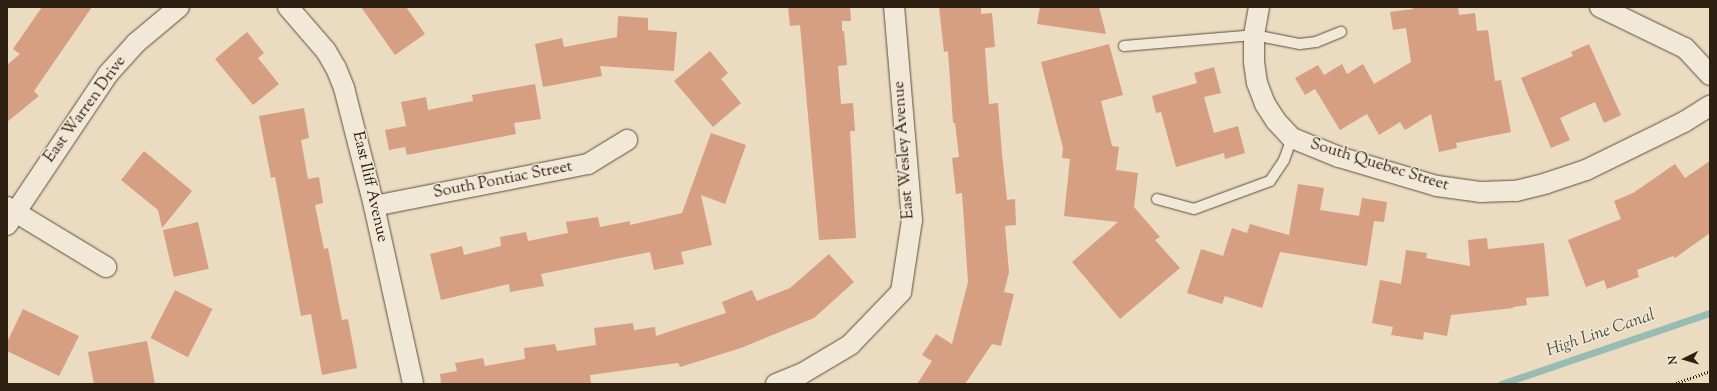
<!DOCTYPE html>
<html>
<head>
<meta charset="utf-8">
<style>
  body { margin:0 }
  #map { position:relative; width:1717px; height:391px; overflow:hidden; background:#ebdbc1; font-family:"Sorts Mill Goudy",serif }
  div>[style] { position:absolute }
  .stream>* { height:7px; margin:-3.5px; padding:0 3.5px; transform-origin:3.5px; border-radius:3.5px; background:#98bbb3 }
  .building>* { inset:0; background:#d69f82; transform-origin:0 0 }
  .path>* { height:2.5px; margin-top:-1.25px; transform-origin:0; background:repeating-linear-gradient(90deg,#2d2010 0 1px,transparent 0 3px) }
  .roads { filter:drop-shadow(0 0 1px #5c4f3c) drop-shadow(0 0 1px #5c4f3c) }
  .service>* { height:10px; margin:-5px; padding:0 5px; transform-origin:5px; border-radius:5px; background:#f2e8d7 }
  .minor>* { height:20px; margin:-10px; padding:0 10px; transform-origin:10px; border-radius:10px; background:#f2e8d7 }
  span { translate:-50% -50%; white-space:nowrap; text-align:center; line-height:1.15; -webkit-text-stroke:3px #f2e8d7; paint-order:stroke }
  .street-label { font-size:16px; color:#2d2010 }
  .water-label { font-size:17px; color:#4d4e41; font-style:italic }
  .frame { position:absolute; inset:0; border:8px solid #2d2010; pointer-events:none }
  .north { position:absolute; left:1665px; top:339px; width:40px; height:40px; -webkit-text-stroke:3px #f2e8d7; paint-order:stroke; rotate:265deg; font-size:11px; font-weight:700; line-height:16px; text-align:center; color:#2d2010 }
  .north::after { content:''; display:block; margin:auto; width:14px; height:18px; background:#2d2010; clip-path:polygon(50% 0,100% 100%,50% 72%,0 100%) }
</style>
</head>
<body>
<div id="map">
  <div class="stream">
    <i style="left:1501px;top:384px;width:221px;rotate:-18.8deg"></i>
  </div>
  <div class="building">
    <i style="clip-path:polygon(42px 7px,92px 7px,34px 91px,39px 96px,7px 122px,7px 65px,20px 54px,13px 49px)"></i>
    <i style="clip-path:polygon(361px 7px,406px 7px,425px 34px,395px 55px)"></i>
    <i style="clip-path:polygon(788px 7px,850px 7px,851px 21px,842px 21px,842px 31px,844px 31px,847px 65px,838px 66px,841px 104px,853px 103px,855px 131px,850px 131px,856px 238px,819px 240px,800px 25px,790px 26px)"></i>
    <i style="clip-path:polygon(939px 7px,981px 7px,981px 14px,992px 13px,995px 47px,985px 48px,989px 104px,998px 103px,1002px 154px,1007px 200px,1015px 199px,1016px 225px,1005px 226px,1009px 272px,1004px 292px,1014px 294px,1001px 346px,992px 344px,965px 384px,917px 384px,932px 361px,922px 355px,936px 334px,952px 344px,968px 282px,962px 193px,956px 194px,952px 158px,959px 157px,955px 123px,953px 123px,948px 51px,944px 52px)"></i>
    <i style="clip-path:polygon(1040px 7px,1099px 7px,1106px 34px,1037px 24px)"></i>
    <i style="clip-path:polygon(1413px 7px,1458px 7px,1459px 15px,1475px 13px,1477px 31px,1488px 30px,1495px 81px,1501px 80px,1511px 132px,1456px 143px,1457px 148px,1439px 152px,1431px 114px,1405px 130px,1400px 122px,1379px 135px,1367px 114px,1340px 130px,1315px 89px,1305px 95px,1295px 78px,1318px 65px,1324px 75px,1342px 64px,1347px 74px,1363px 64px,1374px 84px,1411px 62px,1406px 28px,1393px 30px,1390px 12px,1413px 9px)"></i>
    <i style="clip-path:polygon(618px 16px,648px 18px,648px 30px,677px 32px,674px 71px,600px 66px,602px 76px,543px 87px,535px 44px,562px 38px,564px 47px,617px 37px)"></i>
    <i style="clip-path:polygon(247px 32px,264px 53px,258px 58px,279px 84px,253px 105px,215px 59px)"></i>
    <i style="clip-path:polygon(1109px 44px,1123px 95px,1101px 101px,1112px 146px,1119px 147px,1116px 170px,1138px 173px,1134px 207px,1160px 237px,1155px 240px,1180px 268px,1120px 319px,1072px 262px,1118px 222px,1064px 216px,1070px 159px,1062px 158px,1063px 148px,1041px 62px)"></i>
    <i style="clip-path:polygon(1589px 44px,1621px 115px,1604px 123px,1595px 102px,1560px 118px,1570px 140px,1551px 148px,1521px 78px,1573px 56px,1571px 52px)"></i>
    <i style="clip-path:polygon(710px 51px,728px 73px,721px 79px,741px 103px,713px 127px,674px 81px)"></i>
    <i style="clip-path:polygon(1214px 67px,1221px 93px,1204px 97px,1214px 133px,1238px 126px,1245px 153px,1225px 159px,1224px 153px,1176px 167px,1161px 112px,1156px 113px,1152px 96px,1197px 83px,1194px 73px)"></i>
    <i style="clip-path:polygon(535px 84px,541px 119px,514px 123px,516px 134px,407px 155px,405px 147px,389px 150px,385px 130px,406px 126px,401px 102px,426px 97px,428px 110px,473px 101px,472px 95px)"></i>
    <i style="clip-path:polygon(304px 108px,309px 138px,301px 140px,308px 179px,319px 177px,323px 203px,315px 205px,324px 249px,328px 248px,342px 320px,348px 319px,357px 368px,322px 375px,311px 314px,301px 316px,275px 177px,271px 178px,259px 116px)"></i>
    <i style="clip-path:polygon(711px 133px,746px 145px,725px 204px,701px 195px,712px 245px,681px 252px,684px 264px,654px 270px,650px 252px,541px 274px,544px 286px,510px 292px,509px 284px,441px 300px,430px 254px,462px 246px,464px 255px,501px 246px,500px 237px,526px 232px,528px 241px,568px 233px,566px 222px,598px 217px,600px 227px,630px 221px,630px 225px,682px 213px)"></i>
    <i style="clip-path:polygon(144px 151px,192px 191px,162px 228px,158px 210px,121px 180px)"></i>
    <i style="clip-path:polygon(1710px 161px,1710px 233px,1675px 258px,1673px 256px,1637px 270px,1639px 277px,1607px 289px,1604px 280px,1586px 287px,1568px 240px,1621px 219px,1614px 201px,1633px 193px,1675px 164px,1685px 178px)"></i>
    <i style="clip-path:polygon(1298px 184px,1324px 188px,1320px 210px,1359px 216px,1362px 198px,1387px 202px,1384px 222px,1374px 221px,1367px 266px,1280px 252px,1262px 308px,1225px 296px,1222px 304px,1187px 293px,1201px 249px,1223px 256px,1232px 228px,1247px 233px,1250px 224px,1289px 235px)"></i>
    <i style="left:198px;top:222px;width:48px;height:36px;rotate:77deg"></i>
    <i style="clip-path:polygon(1487px 238px,1488px 249px,1544px 243px,1549px 296px,1526px 298px,1527px 305px,1513px 307px,1513px 308px,1451px 315px,1447px 336px,1424px 332px,1423px 340px,1391px 335px,1393px 327px,1372px 323px,1380px 280px,1401px 284px,1406px 250px,1427px 253px,1426px 258px,1470px 266px,1468px 240px)"></i>
    <i style="clip-path:polygon(829px 254px,854px 282px,814px 318px,741px 348px,680px 367px,678px 363px,590px 375px,591px 384px,441px 384px,440px 374px,457px 371px,455px 363px,483px 358px,485px 366px,525px 359px,524px 348px,555px 344px,557px 351px,596px 345px,594px 328px,633px 323px,634px 330px,655px 327px,656px 336px,726px 313px,722px 302px,752px 290px,757px 301px,790px 288px)"></i>
    <i style="left:175px;top:290px;width:42px;height:54px;rotate:27deg"></i>
    <i style="clip-path:polygon(23px 309px,79px 336px,59px 376px,7px 351px,7px 342px)"></i>
    <i style="clip-path:polygon(147px 341px,155px 384px,94px 384px,88px 352px)"></i>
  </div>
  <div class="path">
    <i style="left:1673px;top:384px;width:39px;rotate:-19deg"></i>
  </div>
  <div class="roads">
    <div class="service">
      <i style="left:1124px;top:46px;width:130px;rotate:-4.8deg"></i>
      <i style="left:1254px;top:35px;width:47px;rotate:11.1deg"></i>
      <i style="left:1300px;top:44px;width:16px;rotate:-7deg"></i>
      <i style="left:1316px;top:42px;width:27px;rotate:-22deg"></i>
      <i style="left:1157px;top:199px;width:38px;rotate:15deg"></i>
      <i style="left:1194px;top:209px;width:81px;rotate:-20.2deg"></i>
      <i style="left:1270px;top:181px;width:25px;rotate:-56deg"></i>
      <i style="left:1284px;top:160px;width:23px;rotate:-70deg"></i>
    </div>
    <div class="minor">
      <i style="left:288px;top:7px;width:58px;rotate:49.2deg"></i>
      <i style="left:326px;top:51px;width:20px;rotate:60deg"></i>
      <i style="left:336px;top:68px;width:22px;rotate:68deg"></i>
      <i style="left:344px;top:88px;width:122px;rotate:75.7deg"></i>
      <i style="left:374px;top:206px;width:182px;rotate:77.6deg"></i>
      <i style="left:1259px;top:7px;width:28px;rotate:100deg"></i>
      <i style="left:1254px;top:35px;width:27px;rotate:90deg"></i>
      <i style="left:1254px;top:62px;width:21px;rotate:82deg"></i>
      <i style="left:1257px;top:83px;width:22px;rotate:69deg"></i>
      <i style="left:1265px;top:104px;width:20px;rotate:57deg"></i>
      <i style="left:1276px;top:121px;width:23px;rotate:47deg"></i>
      <i style="left:1292px;top:138px;width:51px;rotate:22deg"></i>
      <i style="left:1339px;top:157px;width:102px;rotate:16.5deg"></i>
      <i style="left:1437px;top:186px;width:43px;rotate:7.9deg"></i>
      <i style="left:1480px;top:192px;width:36px;rotate:-2deg"></i>
      <i style="left:1516px;top:191px;width:32px;rotate:-14deg"></i>
      <i style="left:1547px;top:183px;width:41px;rotate:-18.4deg"></i>
      <i style="left:1586px;top:170px;width:109px;rotate:-26.1deg"></i>
      <i style="left:1684px;top:122px;width:31px;rotate:-32deg"></i>
      <i style="left:1600px;top:7px;width:94px;rotate:25.8deg"></i>
      <i style="left:1685px;top:48px;width:37px;rotate:47deg"></i>
      <i style="left:374px;top:206px;width:218px;rotate:-11.1deg"></i>
      <i style="left:588px;top:164px;width:46px;rotate:-31.6deg"></i>
      <i style="left:7px;top:207px;width:116px;rotate:31.2deg"></i>
      <i style="left:7px;top:225px;width:182px;rotate:-56.2deg"></i>
      <i style="left:108px;top:74px;width:42px;rotate:-47.9deg"></i>
      <i style="left:136px;top:43px;width:56px;rotate:-39.9deg"></i>
      <i style="left:776px;top:384px;width:29px;rotate:-22deg"></i>
      <i style="left:803px;top:373px;width:55px;rotate:-30.8deg"></i>
      <i style="left:850px;top:345px;width:74px;rotate:-46.1deg"></i>
      <i style="left:901px;top:292px;width:73px;rotate:-81.3deg"></i>
      <i style="left:912px;top:220px;width:214px;rotate:-94.8deg"></i>
    </div>
  </div>
  <div class="street-label">
    <span style="left:86px;top:110px;rotate:-54deg">East Warren Drive</span>
    <span style="left:905px;top:150px;rotate:-94deg">East Wesley Avenue</span>
    <span style="left:1379px;top:166px;rotate:17deg">South Quebec Street</span>
    <span style="left:503px;top:181px;rotate:-11deg">South Pontiac Street</span>
    <span style="left:369px;top:187px;rotate:77deg">East Iliff Avenue</span>
  </div>
  <div class="water-label">
    <span style="left:1601px;top:334px;rotate:-19deg">High Line Canal</span>
  </div>
  <div class="frame"></div>
  <div class="north">N</div>
</div>
</body>
</html>
